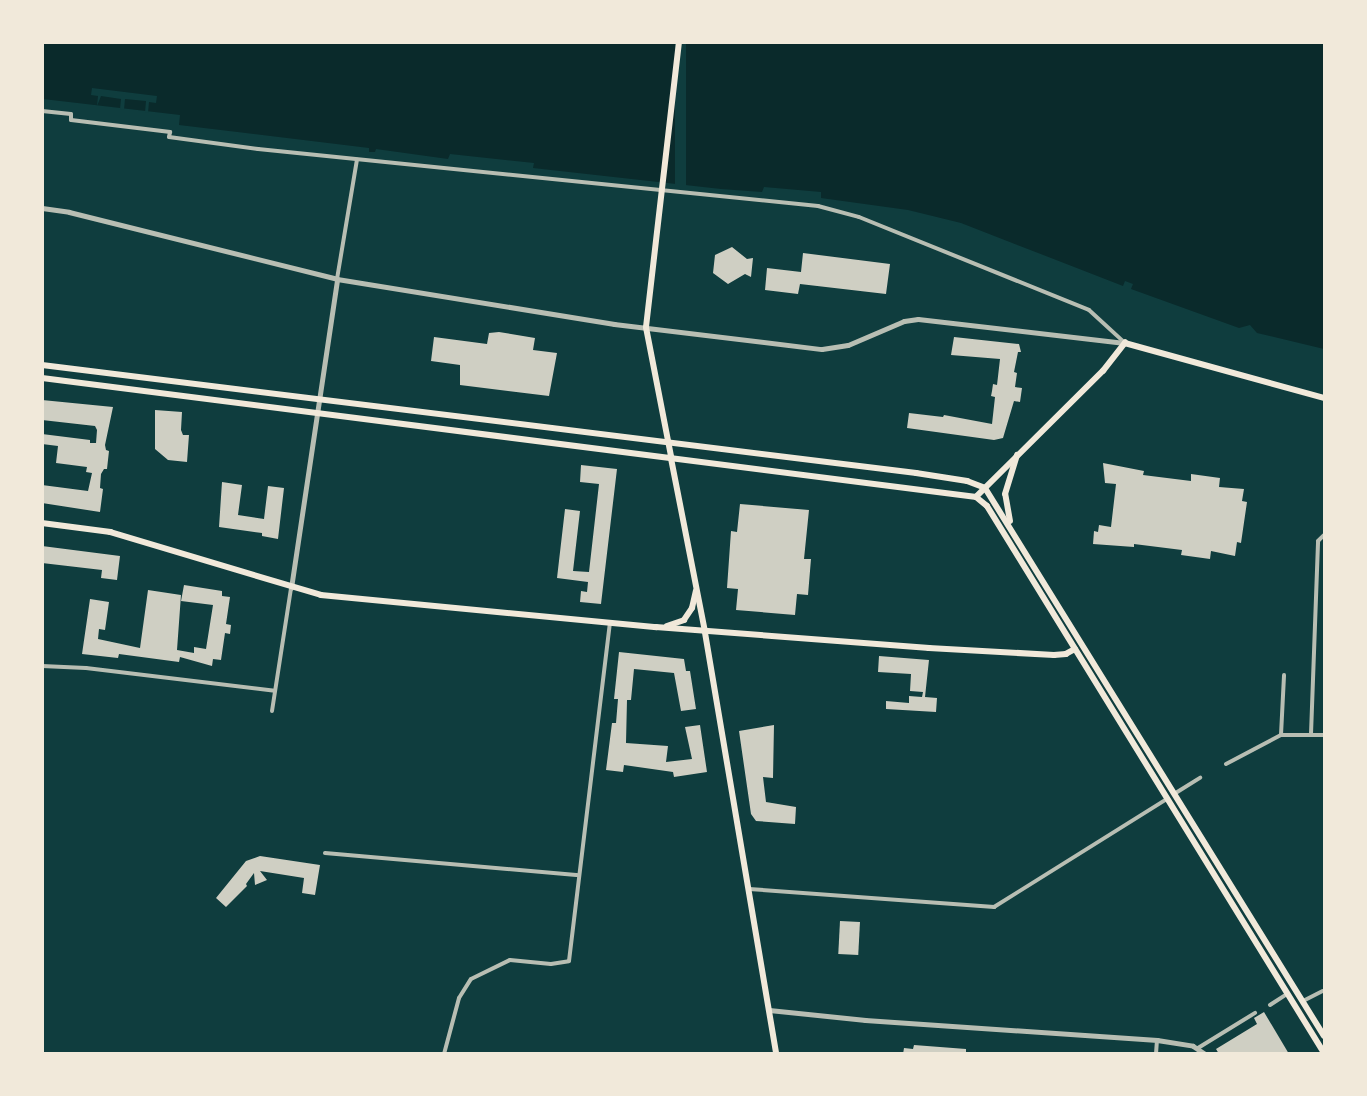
<!DOCTYPE html>
<html>
<head>
<meta charset="utf-8">
<style>
  body { margin:0 }
  #map { position:relative; width:1367px; height:1096px; overflow:hidden; background:#0f3d3e; font-family:"Fira Sans Condensed",sans-serif }
  div>[style] { position:absolute }
  .water>* { inset:0; background:#0a2a2b }
  .pier>* { inset:0; background:#0f3d3e; transform-origin:0 0 }
  .building>* { inset:0; background:#cfcfc3; transform-origin:0 0 }
  .minor>* { height:4px; margin:-2px; padding:0 2px; transform-origin:2px; border-radius:2px; background:#b8beb3 }
  .tertiary>* { height:5px; margin:-2.5px; padding:0 2.5px; transform-origin:2.5px; border-radius:2.5px; background:#b8beb3 }
  .secondary>* { height:5.5px; margin:-2.75px; padding:0 2.75px; transform-origin:2.75px; border-radius:2.75px; background:#f1e9da }
  .primary>* { height:6px; margin:-3px; padding:0 3px; transform-origin:3px; border-radius:3px; background:#f1e9da }
  span { translate:-50% -50%; white-space:nowrap; text-align:center; line-height:1.15; -webkit-text-stroke:4px #f1e9da; paint-order:stroke }
  .frame { position:absolute; inset:0; border:44px solid #f1e9da; pointer-events:none }
</style>
</head>
<body>
<div id="map">
  <div class="water">
    <i style="clip-path:polygon(43px 42px,1324px 43px,1324px 349px,1257px 333px,1250px 325px,1239px 328px,1131px 289px,1133px 284px,1125px 281px,1123px 286px,961px 223px,908px 210px,821px 198px,821px 192px,764px 187px,762px 192px,721px 189px,533px 168px,534px 163px,450px 154px,448px 159px,376px 149px,375px 152px,369px 152px,369px 148px,179px 125px,180px 115px,43px 99px)"></i>
  </div>
  <div class="pier">
    <i style="left:675px;top:43px;width:11px;height:142px"></i>
    <i style="clip-path:polygon(92px 88px,157px 96px,156px 103px,149px 102px,148px 113px,145px 112px,146px 101px,125px 99px,124px 110px,120px 109px,121px 99px,101px 96px,97px 106px,98px 96px,91px 95px)"></i>
  </div>
  <div class="building">
    <i style="clip-path:polygon(732px 247px,747px 259px,753px 258px,751px 277px,745px 274px,728px 284px,713px 273px,715px 255px)"></i>
    <i style="clip-path:polygon(803px 253px,890px 264px,886px 294px,800px 284px,798px 294px,765px 290px,767px 268px,801px 272px)"></i>
    <i style="clip-path:polygon(499px 332px,535px 338px,533px 350px,557px 353px,549px 396px,460px 385px,460px 365px,431px 361px,434px 337px,487px 344px,489px 333px)"></i>
    <i style="clip-path:polygon(954px 337px,1019px 344px,1021px 352px,1018px 352px,1014px 372px,1017px 373px,1015px 387px,1022px 388px,1020px 402px,1014px 401px,1003px 438px,994px 440px,907px 428px,909px 413px,943px 417px,944px 415px,992px 424px,995px 397px,991px 396px,992px 391px,993px 384px,997px 385px,1000px 359px,951px 355px)"></i>
    <i style="clip-path:polygon(42px 400px,113px 407px,105px 445px,106px 450px,109px 451px,107px 469px,104px 469px,101px 474px,100px 488px,103px 489px,100px 512px,42px 503px,42px 485px,88px 491px,92px 473px,86px 472px,87px 467px,56px 463px,58px 446px,42px 444px,42px 434px,90px 440px,90px 443px,96px 443px,97px 430px,95px 426px,42px 420px)"></i>
    <i style="clip-path:polygon(155px 410px,182px 412px,181px 430px,183px 435px,189px 435px,187px 462px,168px 460px,155px 449px)"></i>
    <i style="clip-path:polygon(1103px 463px,1144px 471px,1143px 475px,1191px 481px,1191px 474px,1220px 478px,1219px 487px,1244px 489px,1242px 501px,1247px 502px,1241px 543px,1237px 542px,1235px 556px,1211px 551px,1210px 559px,1181px 555px,1182px 550px,1134px 544px,1134px 547px,1093px 544px,1094px 531px,1098px 532px,1099px 525px,1111px 527px,1116px 484px,1105px 483px)"></i>
    <i style="clip-path:polygon(581px 465px,617px 469px,601px 604px,580px 602px,581px 591px,587px 592px,588px 582px,557px 578px,565px 509px,580px 511px,573px 571px,589px 572px,599px 484px,580px 482px)"></i>
    <i style="clip-path:polygon(222px 482px,242px 485px,238px 515px,264px 519px,268px 486px,284px 488px,278px 539px,262px 536px,262px 533px,219px 527px)"></i>
    <i style="clip-path:polygon(740px 504px,809px 510px,804px 559px,811px 559px,808px 595px,797px 594px,795px 615px,736px 610px,738px 589px,727px 588px,731px 531px,737px 532px)"></i>
    <i style="clip-path:polygon(42px 546px,120px 556px,117px 580px,101px 578px,102px 570px,42px 563px)"></i>
    <i style="clip-path:polygon(184px 585px,222px 591px,222px 596px,230px 597px,226px 624px,231px 625px,230px 634px,225px 633px,221px 660px,213px 659px,212px 666px,180px 657px,179px 662px,119px 654px,118px 658px,82px 654px,90px 599px,109px 602px,105px 630px,99px 629px,98px 639px,140px 648px,148px 590px,181px 595px,177px 650px,194px 653px,194px 647px,206px 649px,213px 605px,181px 601px)"></i>
    <i style="clip-path:polygon(619px 652px,684px 659px,686px 671px,690px 671px,696px 709px,681px 711px,674px 673px,634px 669px,631px 700px,627px 700px,626px 743px,668px 746px,666px 762px,692px 759px,685px 727px,700px 725px,707px 772px,674px 777px,673px 772px,624px 765px,623px 772px,606px 770px,612px 723px,616px 723px,618px 699px,614px 699px)"></i>
    <i style="clip-path:polygon(879px 656px,929px 660px,925px 697px,937px 698px,936px 712px,886px 709px,886px 701px,909px 703px,909px 696px,922px 697px,923px 692px,910px 691px,911px 674px,878px 672px)"></i>
    <i style="clip-path:polygon(774px 725px,773px 778px,763px 777px,766px 802px,796px 807px,795px 824px,756px 821px,751px 814px,739px 731px)"></i>
    <i style="clip-path:polygon(260px 856px,320px 865px,315px 895px,302px 893px,304px 878px,260px 871px,267px 880px,255px 885px,254px 873px,246px 884px,247px 886px,226px 907px,216px 898px,246px 861px)"></i>
    <i style="left:840px;top:921px;width:20px;height:33px;rotate:3deg"></i>
    <i style="clip-path:polygon(1264px 1012px,1289px 1054px,1219px 1054px,1216px 1049px,1257px 1024px,1254px 1018px)"></i>
    <i style="clip-path:polygon(914px 1045px,966px 1049px,966px 1054px,903px 1054px,904px 1048px,913px 1049px)"></i>
  </div>
  <div class="minor">
    <i style="left:42px;top:111px;width:29px;rotate:6deg"></i>
    <i style="left:71px;top:114px;width:6px;rotate:90deg"></i>
    <i style="left:71px;top:120px;width:100px;rotate:6.9deg"></i>
    <i style="left:170px;top:132px;width:5px;rotate:101deg"></i>
    <i style="left:169px;top:137px;width:90px;rotate:7.7deg"></i>
    <i style="left:258px;top:149px;width:563px;rotate:5.81deg"></i>
    <i style="left:818px;top:206px;width:42px;rotate:15deg"></i>
    <i style="left:859px;top:217px;width:248px;rotate:22deg"></i>
    <i style="left:1089px;top:310px;width:49px;rotate:42.5deg"></i>
    <i style="left:337px;top:279px;width:121px;rotate:-80.5deg"></i>
    <i style="left:42px;top:666px;width:44px;rotate:2.6deg"></i>
    <i style="left:86px;top:668px;width:190px;rotate:6.9deg"></i>
    <i style="left:272px;top:711px;width:124px;rotate:-81.2deg"></i>
    <i style="left:1311px;top:734px;width:193px;rotate:-87.9deg"></i>
    <i style="left:1318px;top:541px;width:8px;rotate:-45deg"></i>
    <i style="left:1281px;top:735px;width:60px;rotate:-87.1deg"></i>
    <i style="left:1226px;top:764px;width:62px;rotate:-27.8deg"></i>
    <i style="left:1281px;top:735px;width:43px"></i>
    <i style="left:1174px;top:794px;width:31px;rotate:-32deg"></i>
    <i style="left:325px;top:853px;width:255px;rotate:5deg"></i>
    <i style="left:749px;top:889px;width:246px;rotate:4.2deg"></i>
    <i style="left:994px;top:907px;width:204px;rotate:-32deg"></i>
    <i style="left:1303px;top:1001px;width:22px;rotate:-27deg"></i>
    <i style="left:1270px;top:1005px;width:20px;rotate:-33deg"></i>
    <i style="left:1198px;top:1048px;width:67px;rotate:-31.6deg"></i>
    <i style="left:444px;top:1054px;width:58px;rotate:-75deg"></i>
    <i style="left:459px;top:998px;width:22px;rotate:-58deg"></i>
    <i style="left:471px;top:979px;width:43px;rotate:-26deg"></i>
    <i style="left:510px;top:960px;width:41px;rotate:5.6deg"></i>
    <i style="left:551px;top:964px;width:18px;rotate:-9deg"></i>
    <i style="left:569px;top:961px;width:340px;rotate:-83.1deg"></i>
    <i style="left:1156px;top:1054px;width:14px;rotate:-86deg"></i>
  </div>
  <div class="tertiary">
    <i style="left:42px;top:208px;width:27px;rotate:8deg"></i>
    <i style="left:69px;top:212px;width:276px;rotate:14deg"></i>
    <i style="left:337px;top:279px;width:281px;rotate:9.2deg"></i>
    <i style="left:614px;top:324px;width:209px;rotate:6.9deg"></i>
    <i style="left:822px;top:349px;width:26px;rotate:-9deg"></i>
    <i style="left:848px;top:345px;width:61px;rotate:-23.2deg"></i>
    <i style="left:904px;top:321px;width:14px;rotate:-8deg"></i>
    <i style="left:918px;top:319px;width:208px;rotate:6.6deg"></i>
    <i style="left:291px;top:588px;width:312px;rotate:-81.5deg"></i>
    <i style="left:769px;top:1010px;width:97px;rotate:5.9deg"></i>
    <i style="left:865px;top:1020px;width:293px;rotate:3.9deg"></i>
    <i style="left:1157px;top:1040px;width:36px;rotate:9deg"></i>
    <i style="left:1193px;top:1046px;width:14px;rotate:34deg"></i>
  </div>
  <div class="secondary">
    <i style="left:671px;top:456px;width:177px;rotate:78.9deg"></i>
    <i style="left:705px;top:630px;width:430px;rotate:80.4deg"></i>
    <i style="left:976px;top:497px;width:179px;rotate:-44.8deg"></i>
    <i style="left:1103px;top:371px;width:36px;rotate:-52deg"></i>
    <i style="left:1125px;top:343px;width:206px;rotate:15.4deg"></i>
    <i style="left:42px;top:523px;width:69px;rotate:7.5deg"></i>
    <i style="left:110px;top:532px;width:220px;rotate:16.6deg"></i>
    <i style="left:321px;top:595px;width:337px;rotate:5.5deg"></i>
    <i style="left:656px;top:627px;width:274px;rotate:4.4deg"></i>
    <i style="left:929px;top:648px;width:125px;rotate:3.2deg"></i>
    <i style="left:1054px;top:655px;width:12px;rotate:-5deg"></i>
    <i style="left:1066px;top:654px;width:10px;rotate:-29deg"></i>
    <i style="left:667px;top:626px;width:18px;rotate:-19deg"></i>
    <i style="left:684px;top:620px;width:14px;rotate:-56deg"></i>
    <i style="left:692px;top:608px;width:17px;rotate:-77deg"></i>
  </div>
  <div class="primary">
    <i style="left:42px;top:365px;width:881px;rotate:7.04deg"></i>
    <i style="left:916px;top:473px;width:52px;rotate:8.9deg"></i>
    <i style="left:967px;top:481px;width:19px;rotate:21deg"></i>
    <i style="left:985px;top:488px;width:644px;rotate:58.26deg"></i>
    <i style="left:42px;top:378px;width:942px;rotate:7.26deg"></i>
    <i style="left:976px;top:497px;width:14px;rotate:39deg"></i>
    <i style="left:987px;top:506px;width:642px;rotate:58.36deg"></i>
    <i style="left:671px;top:456px;width:131px;rotate:-101deg"></i>
    <i style="left:646px;top:327px;width:287px;rotate:-83.4deg"></i>
    <i style="left:1010px;top:521px;width:27px;rotate:-100deg"></i>
    <i style="left:1005px;top:494px;width:41px;rotate:-72.9deg"></i>
  </div>
  <div class="frame"></div>
</div>
</body>
</html>
